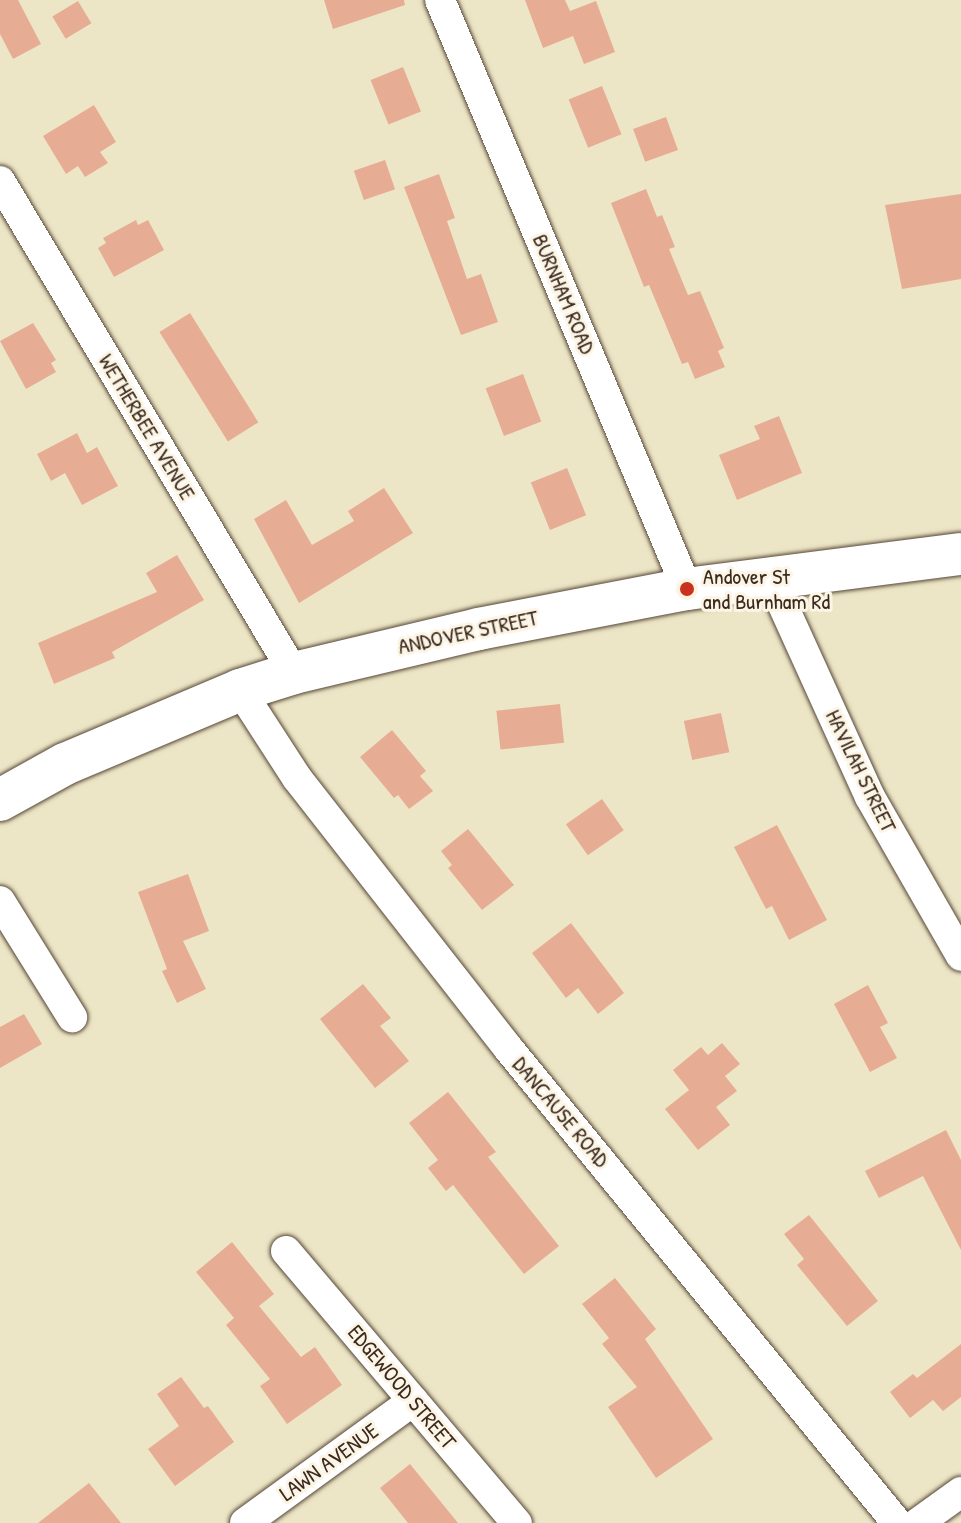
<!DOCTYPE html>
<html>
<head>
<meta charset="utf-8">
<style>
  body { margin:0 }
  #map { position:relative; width:961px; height:1523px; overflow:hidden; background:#ede6c6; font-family:"Patrick Hand",sans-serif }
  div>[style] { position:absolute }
  .building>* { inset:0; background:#e7ad94; transform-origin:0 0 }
  .roads { filter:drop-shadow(0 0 2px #564637) drop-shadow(0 0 2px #564637) }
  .street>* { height:30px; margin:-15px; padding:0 15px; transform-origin:15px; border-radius:15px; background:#fff }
  .secondary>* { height:42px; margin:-21px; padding:0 21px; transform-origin:21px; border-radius:21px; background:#fff }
  .dots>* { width:22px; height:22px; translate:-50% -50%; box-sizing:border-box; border:4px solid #fcf5e5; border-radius:50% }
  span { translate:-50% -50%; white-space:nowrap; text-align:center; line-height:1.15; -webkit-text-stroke:6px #fcf5e5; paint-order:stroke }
  .street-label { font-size:22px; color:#3b2a1e }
  .poi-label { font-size:22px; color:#3b2a1e }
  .left { translate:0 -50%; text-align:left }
</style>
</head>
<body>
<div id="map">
  <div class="building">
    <i style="clip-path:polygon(0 0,18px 0,41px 44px,13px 59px,0 34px)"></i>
    <i style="clip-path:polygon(324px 0,404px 0,405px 5px,333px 29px)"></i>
    <i style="clip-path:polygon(525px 0,565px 0,570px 11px,596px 1px,615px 52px,584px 64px,573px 36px,543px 48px)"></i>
    <i style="left:78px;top:1px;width:26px;height:30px;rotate:59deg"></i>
    <i style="left:403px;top:67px;width:48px;height:35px;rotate:68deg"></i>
    <i style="left:602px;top:86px;width:52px;height:36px;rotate:68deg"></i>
    <i style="clip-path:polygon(94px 105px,116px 142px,100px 152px,108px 163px,85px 177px,78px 166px,66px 174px,43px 136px)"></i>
    <i style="left:666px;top:117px;width:35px;height:35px;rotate:70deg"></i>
    <i style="left:385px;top:160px;width:31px;height:33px;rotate:71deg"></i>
    <i style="clip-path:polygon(439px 174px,455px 218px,447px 221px,467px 279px,481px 274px,498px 322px,461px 335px,404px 187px)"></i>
    <i style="clip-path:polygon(646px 189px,657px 217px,662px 215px,675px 247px,669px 249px,688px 295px,700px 291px,724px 348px,718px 351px,725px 367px,695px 379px,688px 362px,682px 364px,649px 285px,644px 287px,611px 203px)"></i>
    <i style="clip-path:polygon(961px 194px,961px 279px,902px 289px,885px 205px)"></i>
    <i style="clip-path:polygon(136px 220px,138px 225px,148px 220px,164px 250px,114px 277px,98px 248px,106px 243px,103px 238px)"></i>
    <i style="left:190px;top:313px;width:129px;height:36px;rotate:58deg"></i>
    <i style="clip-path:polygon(33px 323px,56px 360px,51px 363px,56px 372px,26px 389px,0 341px)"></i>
    <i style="left:523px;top:374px;width:51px;height:40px;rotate:69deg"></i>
    <i style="clip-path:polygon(779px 416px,802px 473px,737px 500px,719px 455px,760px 439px,754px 426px)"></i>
    <i style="clip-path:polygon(77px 433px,87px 453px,97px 447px,118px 486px,82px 505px,65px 473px,51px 481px,37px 454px)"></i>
    <i style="left:567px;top:468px;width:51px;height:39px;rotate:68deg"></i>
    <i style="clip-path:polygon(384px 488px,413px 533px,299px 603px,254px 519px,286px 500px,312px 545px,354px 521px,348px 511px)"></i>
    <i style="clip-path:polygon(177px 555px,204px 600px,112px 652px,115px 658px,54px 684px,38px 643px,157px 592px,146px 573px)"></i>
    <i style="left:560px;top:704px;width:39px;height:64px;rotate:84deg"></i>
    <i style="left:721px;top:713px;width:40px;height:38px;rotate:78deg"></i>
    <i style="clip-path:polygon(392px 730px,426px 771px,420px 776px,433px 791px,409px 809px,398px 795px,394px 798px,360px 757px)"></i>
    <i style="left:602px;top:799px;width:38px;height:44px;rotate:55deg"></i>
    <i style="clip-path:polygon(777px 825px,827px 920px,789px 940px,772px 906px,766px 909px,734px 847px)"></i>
    <i style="clip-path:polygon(468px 829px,514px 885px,482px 910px,448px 868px,452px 865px,441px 851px)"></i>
    <i style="clip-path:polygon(188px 874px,209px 931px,183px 941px,206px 989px,177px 1003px,162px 971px,167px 969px,138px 892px)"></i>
    <i style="clip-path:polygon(571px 923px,624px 993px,598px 1014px,578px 988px,566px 998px,532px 953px)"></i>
    <i style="clip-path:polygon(363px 984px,391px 1018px,380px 1026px,409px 1061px,375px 1088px,320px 1019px)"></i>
    <i style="clip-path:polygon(868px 985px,888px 1023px,880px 1027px,897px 1058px,870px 1072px,834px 1004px)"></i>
    <i style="clip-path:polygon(24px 1014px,42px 1044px,0 1068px,0 1027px)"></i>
    <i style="clip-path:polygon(722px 1043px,740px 1064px,725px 1076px,737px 1091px,716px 1107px,730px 1125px,698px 1150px,665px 1109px,689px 1090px,673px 1070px,701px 1047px,708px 1055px)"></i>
    <i style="clip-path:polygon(448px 1092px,496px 1152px,488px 1157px,559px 1246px,524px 1274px,453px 1185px,446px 1191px,428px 1168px,438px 1160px,409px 1123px)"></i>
    <i style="clip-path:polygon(946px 1130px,961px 1160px,961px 1250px,923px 1176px,879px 1198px,865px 1171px)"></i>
    <i style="clip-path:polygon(809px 1215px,878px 1301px,847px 1326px,797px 1265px,804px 1259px,784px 1234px)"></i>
    <i style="clip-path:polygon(232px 1242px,274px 1294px,259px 1306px,301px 1357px,315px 1347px,342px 1385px,287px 1424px,260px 1386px,270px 1379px,226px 1325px,234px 1318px,196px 1272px)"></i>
    <i style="clip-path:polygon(615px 1278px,656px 1329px,645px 1339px,713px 1439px,656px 1478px,608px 1407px,637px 1387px,602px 1344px,609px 1338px,582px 1304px)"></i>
    <i style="clip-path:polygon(961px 1344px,961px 1397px,943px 1411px,933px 1400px,910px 1418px,890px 1392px,913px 1374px,917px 1378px)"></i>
    <i style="clip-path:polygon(181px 1377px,204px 1408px,208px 1406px,234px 1442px,175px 1486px,148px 1449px,179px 1426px,157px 1394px)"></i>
    <i style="clip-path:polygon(410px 1464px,458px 1523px,408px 1523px,380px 1488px)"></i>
    <i style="clip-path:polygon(89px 1483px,121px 1523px,38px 1523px)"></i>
  </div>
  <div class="roads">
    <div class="street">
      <i style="left:440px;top:0;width:639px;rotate:67.25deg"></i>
      <i style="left:0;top:181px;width:573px;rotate:59.14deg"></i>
      <i style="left:771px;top:579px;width:239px;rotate:65.6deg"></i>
      <i style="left:870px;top:797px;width:183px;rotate:60.2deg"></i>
      <i style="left:240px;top:690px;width:105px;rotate:57.1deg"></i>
      <i style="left:297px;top:778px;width:343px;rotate:52deg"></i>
      <i style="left:508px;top:1048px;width:614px;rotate:50.68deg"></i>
      <i style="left:0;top:901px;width:137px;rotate:58.2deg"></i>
      <i style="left:286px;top:1251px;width:357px;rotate:49.7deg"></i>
      <i style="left:245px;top:1523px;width:208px;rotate:-36deg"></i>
      <i style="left:918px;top:1523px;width:53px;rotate:-35.8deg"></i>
    </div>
    <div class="secondary">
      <i style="left:0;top:800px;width:74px;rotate:-29deg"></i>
      <i style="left:65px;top:764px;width:190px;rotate:-22.9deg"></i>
      <i style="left:240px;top:690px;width:57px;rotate:-17.5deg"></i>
      <i style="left:294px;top:673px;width:190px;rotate:-13.4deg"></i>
      <i style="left:479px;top:629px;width:212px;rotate:-10.9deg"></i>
      <i style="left:687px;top:589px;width:276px;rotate:-7.3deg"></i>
    </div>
  </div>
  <div class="dots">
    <i style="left:687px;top:589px;background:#c8321e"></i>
  </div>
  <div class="street-label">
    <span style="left:564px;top:294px;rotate:67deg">BURNHAM ROAD</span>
    <span style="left:147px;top:427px;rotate:59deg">WETHERBEE AVENUE</span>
    <span style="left:468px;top:632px;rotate:-12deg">ANDOVER STREET</span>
    <span style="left:861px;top:771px;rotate:64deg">HAVILAH STREET</span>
    <span style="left:561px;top:1112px;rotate:50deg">DANCAUSE ROAD</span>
    <span style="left:402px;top:1387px;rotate:50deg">EDGEWOOD STREET</span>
    <span style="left:329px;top:1462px;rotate:-36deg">LAWN AVENUE</span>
  </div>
  <div class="poi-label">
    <span class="left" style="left:703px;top:589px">Andover St<br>and Burnham Rd</span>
  </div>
</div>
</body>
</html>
